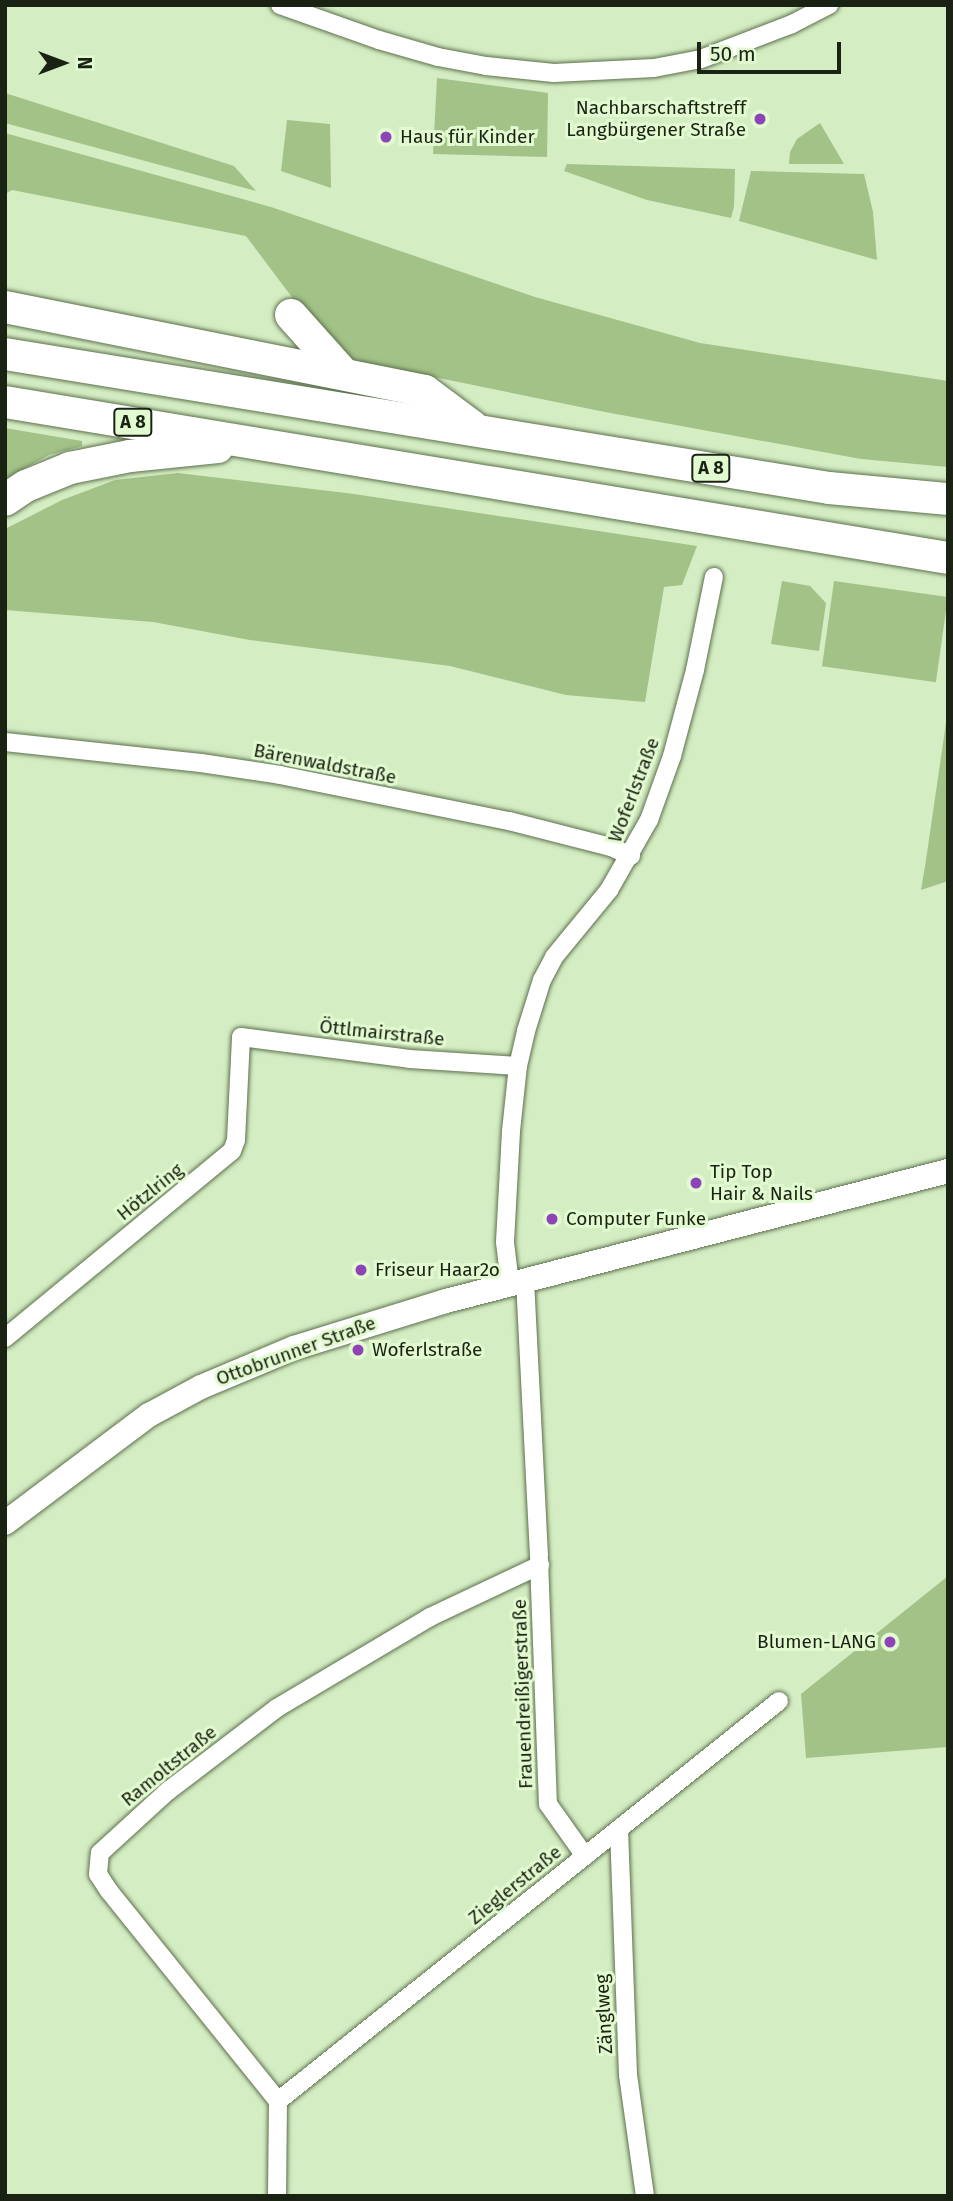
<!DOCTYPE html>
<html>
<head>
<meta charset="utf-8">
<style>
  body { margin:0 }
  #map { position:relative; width:953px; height:2201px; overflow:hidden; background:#d5edc3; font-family:"Fira Sans",sans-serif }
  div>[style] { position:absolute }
  .green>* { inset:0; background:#a2c288; transform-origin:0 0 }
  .roads { filter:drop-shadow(0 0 2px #5d714d) drop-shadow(0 0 2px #5d714d) }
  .minor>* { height:18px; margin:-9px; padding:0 9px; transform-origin:9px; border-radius:9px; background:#fff }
  .secondary>* { height:24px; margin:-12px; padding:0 12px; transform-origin:12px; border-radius:12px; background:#fff }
  .motorway>* { height:32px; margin:-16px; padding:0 16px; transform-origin:16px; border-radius:16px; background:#fff }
  .dots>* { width:19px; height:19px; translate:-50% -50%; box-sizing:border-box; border:4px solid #e2fad0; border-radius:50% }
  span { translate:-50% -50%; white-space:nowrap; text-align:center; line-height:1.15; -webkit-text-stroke:6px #e2fad0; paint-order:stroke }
  .shield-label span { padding:2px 5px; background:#e2fad0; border:2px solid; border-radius:5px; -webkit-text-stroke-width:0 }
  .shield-label { font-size:18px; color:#1a2213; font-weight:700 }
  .poi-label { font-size:19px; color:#1a2213 }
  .right { translate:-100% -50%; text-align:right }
  .left { translate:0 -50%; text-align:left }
  .street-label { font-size:19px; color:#1a2213 }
  .frame { position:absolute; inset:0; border:7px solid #1a2213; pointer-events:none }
  .north { position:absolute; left:28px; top:28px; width:70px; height:70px; -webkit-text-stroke:5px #e2fad0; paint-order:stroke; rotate:90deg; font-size:19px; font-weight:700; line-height:28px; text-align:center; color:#1a2213 }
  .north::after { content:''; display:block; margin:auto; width:24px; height:32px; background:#1a2213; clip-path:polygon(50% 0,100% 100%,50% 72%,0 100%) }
  .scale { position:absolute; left:697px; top:42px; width:144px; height:32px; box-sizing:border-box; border:4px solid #1a2213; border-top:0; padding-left:9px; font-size:21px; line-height:24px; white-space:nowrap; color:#1a2213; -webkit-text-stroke:5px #e2fad0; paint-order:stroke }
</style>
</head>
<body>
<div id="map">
  <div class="green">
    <i style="clip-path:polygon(437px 78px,548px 93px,547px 157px,433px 154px)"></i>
    <i style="clip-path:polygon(5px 93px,234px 166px,256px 191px,5px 123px)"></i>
    <i style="clip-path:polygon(287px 120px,330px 124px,331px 188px,281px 171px)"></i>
    <i style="clip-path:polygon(820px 123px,844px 164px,789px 164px,790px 152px,797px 139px)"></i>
    <i style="clip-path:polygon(5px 133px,271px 207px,535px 297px,700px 343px,948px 381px,948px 467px,861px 459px,605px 412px,355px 361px,330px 348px,246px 236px,12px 190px,5px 194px)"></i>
    <i style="clip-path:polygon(567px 164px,735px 169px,734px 207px,731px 218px,647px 200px,564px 171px)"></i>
    <i style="clip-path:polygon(751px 171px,864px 174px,873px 212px,877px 260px,739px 221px)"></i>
    <i style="clip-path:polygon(5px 428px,82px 441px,82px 446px,49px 455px,5px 479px)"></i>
    <i style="clip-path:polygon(178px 473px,354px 494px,697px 546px,682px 585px,664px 587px,645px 702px,566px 695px,450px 666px,250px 640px,153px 622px,5px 610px,5px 529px,62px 500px,115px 480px)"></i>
    <i style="clip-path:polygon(782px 581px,810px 586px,826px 603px,819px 651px,771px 644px)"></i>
    <i style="left:834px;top:581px;width:115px;height:86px;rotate:8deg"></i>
    <i style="clip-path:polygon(948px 709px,948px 881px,921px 890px,926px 860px)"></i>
    <i style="clip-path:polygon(948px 1576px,948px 1747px,806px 1758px,801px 1694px)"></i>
  </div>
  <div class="roads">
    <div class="minor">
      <i style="left:280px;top:5px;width:105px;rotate:19.5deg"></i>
      <i style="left:379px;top:40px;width:61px;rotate:16.1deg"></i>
      <i style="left:438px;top:57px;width:49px;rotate:10.6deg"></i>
      <i style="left:486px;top:66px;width:68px;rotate:5.9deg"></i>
      <i style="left:554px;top:73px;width:100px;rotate:-2.9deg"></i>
      <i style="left:654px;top:68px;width:48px;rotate:-10.8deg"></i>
      <i style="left:701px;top:59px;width:97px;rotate:-21deg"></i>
      <i style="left:792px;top:24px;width:42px;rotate:-27.2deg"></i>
      <i style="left:5px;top:742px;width:197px;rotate:6.1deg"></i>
      <i style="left:201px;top:763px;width:80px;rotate:8.6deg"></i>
      <i style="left:280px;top:775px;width:234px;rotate:11.4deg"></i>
      <i style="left:509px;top:821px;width:105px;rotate:14.3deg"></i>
      <i style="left:611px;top:847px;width:22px;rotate:24deg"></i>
      <i style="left:525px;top:1280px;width:276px;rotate:87.1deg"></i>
      <i style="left:510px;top:1284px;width:42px;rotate:-96.8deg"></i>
      <i style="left:505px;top:1242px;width:111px;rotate:-86.9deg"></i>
      <i style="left:511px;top:1131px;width:65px;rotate:-83.9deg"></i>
      <i style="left:518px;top:1066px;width:36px;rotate:-77deg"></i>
      <i style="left:526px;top:1031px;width:53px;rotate:-72.6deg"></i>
      <i style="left:542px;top:980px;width:26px;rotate:-62deg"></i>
      <i style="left:554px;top:957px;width:87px;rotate:-50.6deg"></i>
      <i style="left:609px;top:890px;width:81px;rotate:-60.3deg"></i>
      <i style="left:649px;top:820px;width:68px;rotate:-70.2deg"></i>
      <i style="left:672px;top:756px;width:89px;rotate:-75deg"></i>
      <i style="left:695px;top:670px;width:95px;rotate:-78.5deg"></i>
      <i style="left:5px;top:1338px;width:294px;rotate:-39.5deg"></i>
      <i style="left:232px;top:1151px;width:12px;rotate:-70deg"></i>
      <i style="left:236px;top:1140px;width:103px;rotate:-87.2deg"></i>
      <i style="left:241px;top:1037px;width:170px;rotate:7.4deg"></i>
      <i style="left:410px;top:1059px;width:108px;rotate:3.7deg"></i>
      <i style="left:539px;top:1560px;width:244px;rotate:87.9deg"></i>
      <i style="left:548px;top:1804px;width:64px;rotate:54.6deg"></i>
      <i style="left:619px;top:1829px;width:246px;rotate:87.9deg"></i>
      <i style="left:628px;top:2075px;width:122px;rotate:82deg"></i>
      <i style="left:278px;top:2101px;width:270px;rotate:-128.8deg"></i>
      <i style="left:109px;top:1891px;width:20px;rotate:-123deg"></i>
      <i style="left:98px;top:1874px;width:21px;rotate:-85deg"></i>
      <i style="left:100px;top:1853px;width:92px;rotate:-42.4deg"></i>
      <i style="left:168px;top:1791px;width:137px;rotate:-37.3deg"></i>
      <i style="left:277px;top:1708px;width:178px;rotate:-30.7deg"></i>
      <i style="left:430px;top:1617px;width:122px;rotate:-25.3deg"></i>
      <i style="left:278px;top:2101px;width:641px;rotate:-38.6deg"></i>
      <i style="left:277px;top:2196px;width:95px;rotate:-89.4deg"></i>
    </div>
    <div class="secondary">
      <i style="left:5px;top:1523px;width:180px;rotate:-36.9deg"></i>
      <i style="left:149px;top:1415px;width:59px;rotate:-28.3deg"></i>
      <i style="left:201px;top:1387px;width:101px;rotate:-22.8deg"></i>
      <i style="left:294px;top:1348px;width:159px;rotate:-17.2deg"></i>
      <i style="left:446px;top:1301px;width:519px;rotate:-14.52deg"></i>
    </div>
    <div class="motorway">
      <i style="left:5px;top:307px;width:428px;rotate:11.3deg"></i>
      <i style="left:425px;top:391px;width:59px;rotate:36.7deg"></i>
      <i style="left:291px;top:315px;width:76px;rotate:48.2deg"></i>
      <i style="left:5px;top:354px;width:835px;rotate:9.24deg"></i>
      <i style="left:829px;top:488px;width:120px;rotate:5.3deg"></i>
      <i style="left:5px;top:402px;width:956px;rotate:9.39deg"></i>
      <i style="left:5px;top:500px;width:25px;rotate:-34deg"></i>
      <i style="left:26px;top:486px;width:48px;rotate:-22.2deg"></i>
      <i style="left:70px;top:468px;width:61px;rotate:-11.3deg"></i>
      <i style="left:130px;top:456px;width:88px;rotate:-5.8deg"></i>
    </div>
  </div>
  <div class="dots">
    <i style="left:760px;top:119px;background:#8e44b6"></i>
    <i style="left:386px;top:137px;background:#8e44b6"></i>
    <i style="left:696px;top:1183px;background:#8e44b6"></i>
    <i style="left:552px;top:1219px;background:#8e44b6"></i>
    <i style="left:361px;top:1270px;background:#8e44b6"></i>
    <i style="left:358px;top:1350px;background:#8e44b6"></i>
    <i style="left:890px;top:1642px;background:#8e44b6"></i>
  </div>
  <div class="shield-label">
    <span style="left:133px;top:422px">A 8</span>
    <span style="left:711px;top:468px">A 8</span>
  </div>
  <div class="poi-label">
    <span class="right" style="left:746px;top:119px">Nachbarschaftstreff<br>Langbürgener Straße</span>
    <span class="left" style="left:400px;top:137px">Haus für Kinder</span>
    <span class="left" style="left:710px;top:1183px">Tip Top<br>Hair &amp; Nails</span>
    <span class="left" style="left:566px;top:1219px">Computer Funke</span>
    <span class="left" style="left:375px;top:1270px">Friseur Haar2o</span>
    <span class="left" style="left:372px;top:1350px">Woferlstraße</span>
    <span class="right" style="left:876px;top:1642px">Blumen-LANG</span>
  </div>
  <div class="street-label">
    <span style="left:325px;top:764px;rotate:11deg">Bärenwaldstraße</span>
    <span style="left:634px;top:790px;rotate:-69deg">Woferlstraße</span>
    <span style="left:382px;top:1033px;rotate:6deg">Öttlmairstraße</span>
    <span style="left:150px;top:1192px;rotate:-39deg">Hötzlring</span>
    <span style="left:296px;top:1351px;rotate:-20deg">Ottobrunner Straße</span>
    <span style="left:523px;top:1694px;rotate:-92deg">Frauendreißigerstraße</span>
    <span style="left:169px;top:1766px;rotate:-39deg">Ramoltstraße</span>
    <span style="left:515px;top:1885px;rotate:-39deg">Zieglerstraße</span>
    <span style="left:604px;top:2014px;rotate:-93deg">Zänglweg</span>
  </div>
  <div class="frame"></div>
  <div class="north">N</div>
  <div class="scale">50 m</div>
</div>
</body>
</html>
